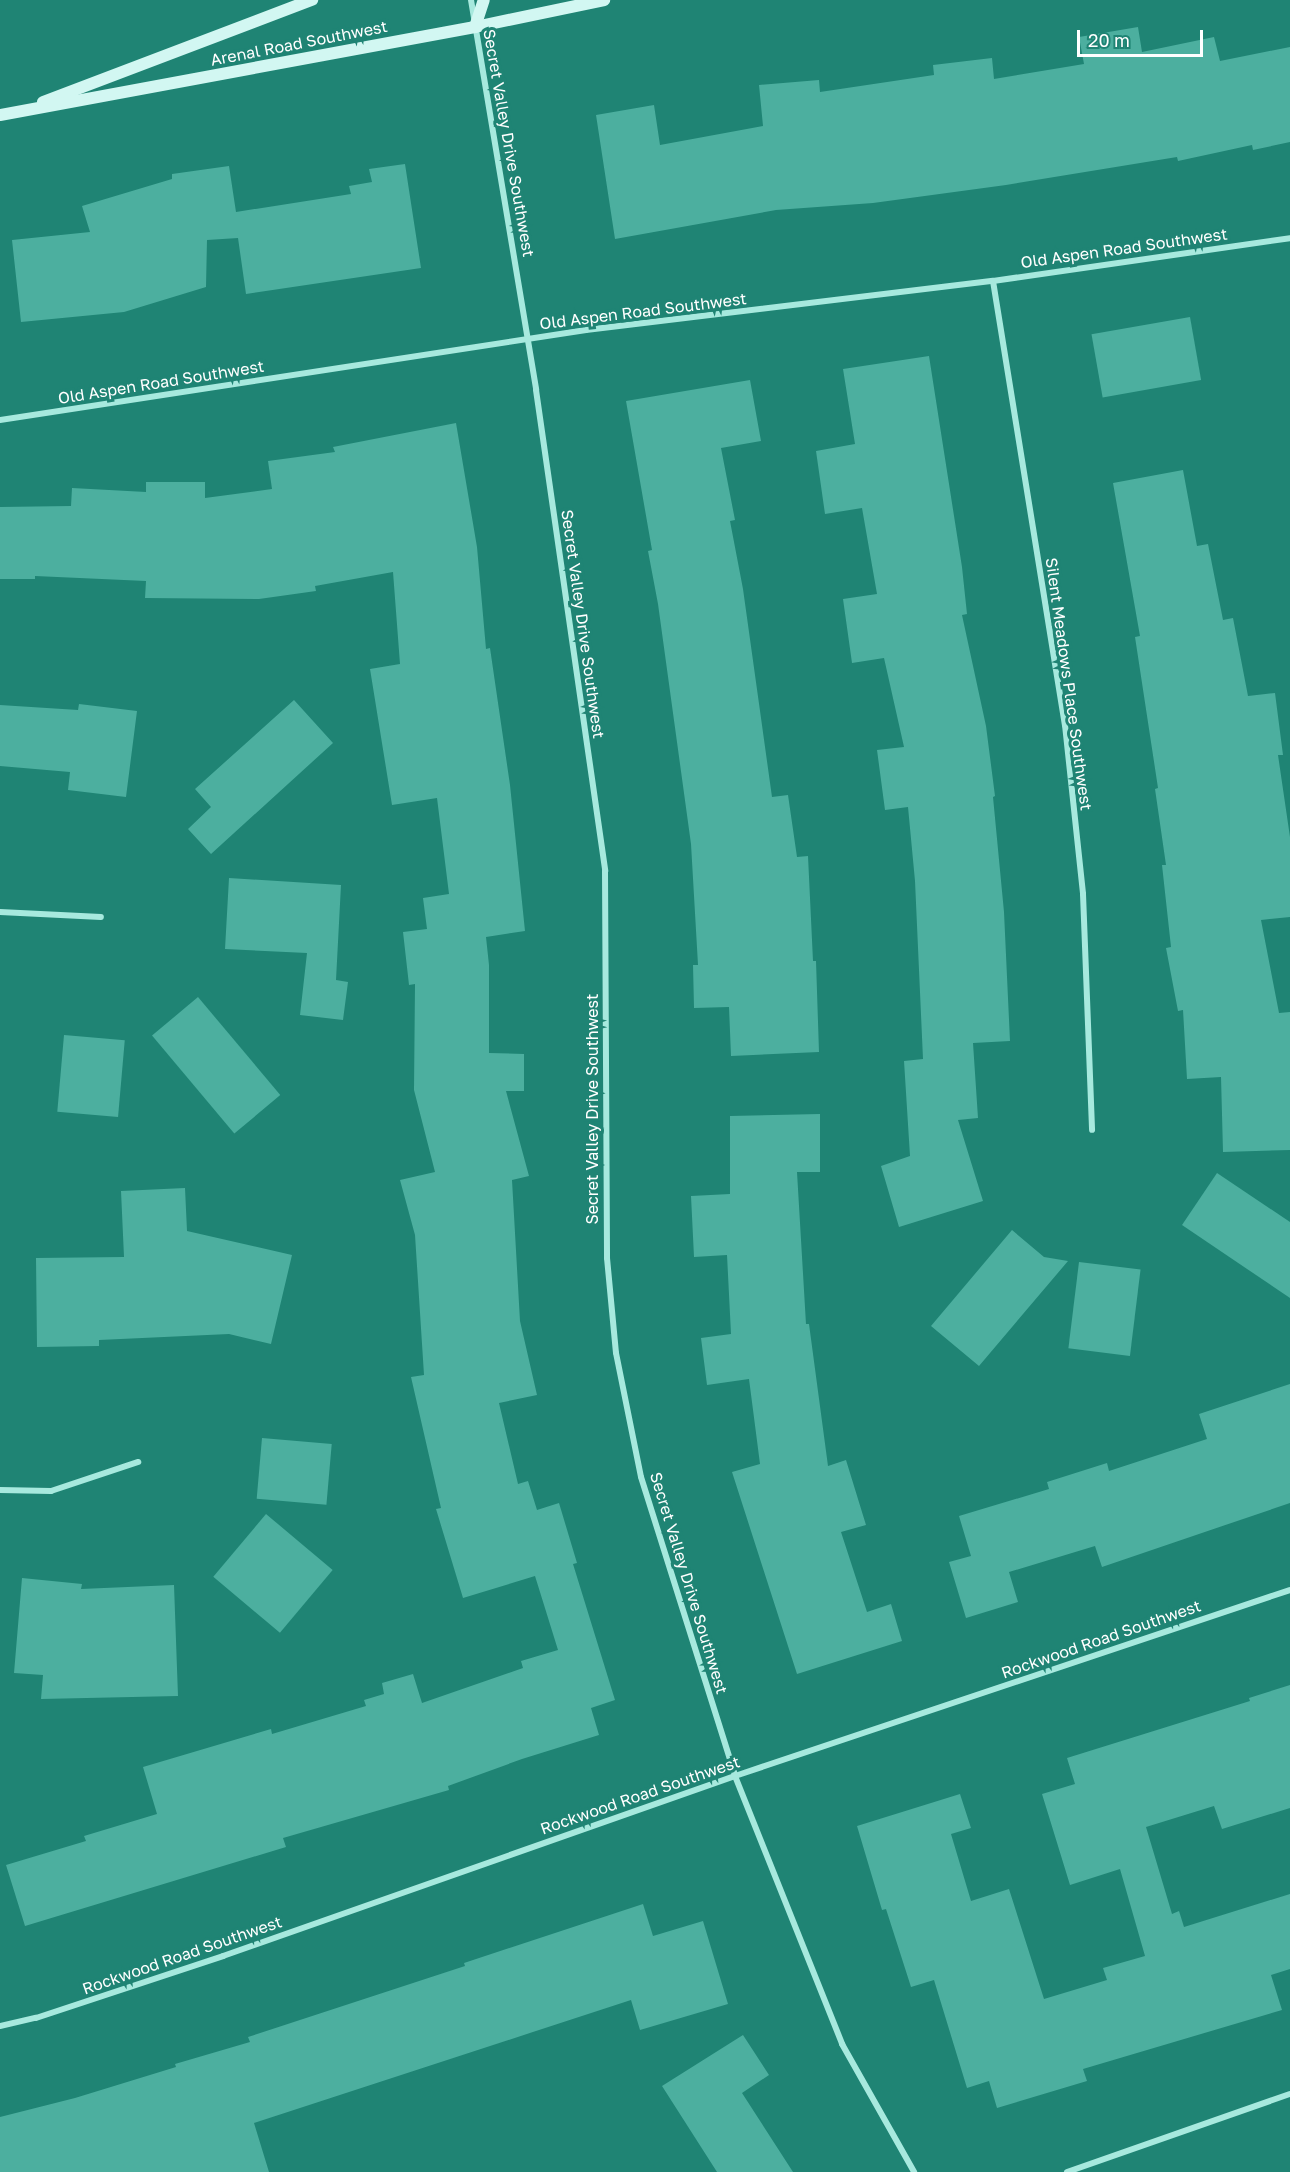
<!DOCTYPE html>
<html>
<head>
<meta charset="utf-8">
<style>
  body { margin:0 }
  #map { position:relative; width:1290px; height:2172px; overflow:hidden; background:#1f8474; font-family:"Golos Text",sans-serif }
  div>[style] { position:absolute }
  .building>* { inset:0; background:#4caf9f; transform-origin:0 0 }
  .street>* { height:6px; margin:-3px; padding:0 3px; transform-origin:3px; border-radius:3px; background:#a7e9de }
  .secondary>* { height:12px; margin:-6px; padding:0 6px; transform-origin:6px; border-radius:6px; background:#d2f7f2 }
  span { translate:-50% -50%; white-space:nowrap; text-align:center; line-height:1.15; -webkit-text-stroke:6px #1f8474; paint-order:stroke }
  .street-label { font-size:16px; color:#fff }
  .scale { position:absolute; left:1077px; top:30px; width:126px; height:27px; box-sizing:border-box; border:3px solid #fff; border-top:0; padding-left:8px; font-size:18px; line-height:21px; white-space:nowrap; color:#fff; -webkit-text-stroke:4px #1f8474; paint-order:stroke }
</style>
</head>
<body>
<div id="map">
  <div class="building">
    <i style="clip-path:polygon(1138px 27px,1142px 52px,1214px 37px,1220px 61px,1290px 47px,1290px 142px,1253px 150px,1252px 145px,1178px 161px,1177px 157px,1006px 185px,873px 203px,776px 210px,615px 239px,596px 115px,654px 105px,660px 145px,763px 126px,759px 85px,819px 80px,820px 92px,934px 75px,933px 65px,992px 58px,994px 79px,1084px 64px,1079px 37px)"></i>
    <i style="clip-path:polygon(405px 164px,421px 268px,246px 294px,238px 238px,207px 240px,206px 287px,124px 312px,21px 322px,12px 240px,90px 232px,82px 206px,172px 179px,172px 174px,229px 166px,236px 212px,351px 194px,349px 186px,372px 182px,369px 169px)"></i>
    <i style="left:1190px;top:317px;width:64px;height:100px;rotate:80deg"></i>
    <i style="clip-path:polygon(929px 356px,962px 567px,967px 614px,962px 615px,986px 726px,995px 796px,993px 797px,1004px 912px,1010px 1041px,973px 1043px,978px 1118px,958px 1120px,983px 1201px,899px 1227px,881px 1166px,910px 1156px,904px 1061px,923px 1059px,915px 881px,908px 807px,885px 810px,877px 750px,904px 747px,884px 658px,852px 663px,843px 599px,877px 594px,862px 508px,825px 514px,816px 451px,855px 444px,843px 369px)"></i>
    <i style="clip-path:polygon(750px 380px,761px 441px,721px 448px,735px 520px,730px 521px,743px 589px,772px 797px,788px 795px,797px 857px,808px 856px,813px 961px,816px 961px,819px 1052px,731px 1056px,729px 1007px,694px 1008px,693px 965px,698px 965px,691px 844px,658px 604px,648px 551px,652px 550px,626px 401px)"></i>
    <i style="clip-path:polygon(456px 423px,477px 547px,486px 649px,490px 648px,510px 785px,525px 931px,486px 937px,489px 965px,489px 1053px,524px 1054px,524px 1091px,506px 1091px,529px 1176px,512px 1180px,520px 1321px,537px 1395px,499px 1403px,518px 1484px,528px 1481px,537px 1510px,559px 1503px,577px 1563px,573px 1564px,615px 1700px,591px 1708px,599px 1735px,522px 1759px,448px 1786px,449px 1790px,283px 1838px,286px 1847px,25px 1926px,6px 1865px,86px 1841px,84px 1836px,157px 1814px,143px 1767px,271px 1729px,272px 1734px,366px 1706px,364px 1700px,384px 1694px,382px 1683px,413px 1674px,422px 1703px,523px 1668px,521px 1661px,558px 1650px,535px 1576px,463px 1598px,436px 1509px,441px 1508px,411px 1377px,424px 1375px,415px 1235px,400px 1180px,435px 1172px,414px 1090px,415px 984px,409px 985px,403px 932px,427px 929px,423px 898px,449px 894px,437px 798px,392px 805px,370px 669px,400px 664px,393px 572px,315px 586px,316px 591px,259px 599px,145px 598px,146px 581px,35px 576px,35px 579px,0 579px,0 507px,71px 506px,72px 488px,146px 492px,146px 482px,205px 482px,205px 498px,272px 489px,268px 461px,335px 452px,333px 447px)"></i>
    <i style="clip-path:polygon(1183px 470px,1197px 546px,1208px 544px,1223px 620px,1233px 618px,1248px 696px,1275px 693px,1283px 755px,1278px 755px,1290px 837px,1290px 917px,1261px 920px,1279px 1013px,1290px 1012px,1290px 1150px,1223px 1152px,1221px 1077px,1187px 1079px,1183px 1010px,1178px 1011px,1166px 948px,1171px 947px,1162px 865px,1166px 865px,1155px 789px,1158px 788px,1135px 637px,1140px 636px,1113px 483px)"></i>
    <i style="clip-path:polygon(294px 700px,333px 743px,211px 854px,188px 829px,211px 807px,195px 789px)"></i>
    <i style="clip-path:polygon(79px 704px,137px 711px,126px 797px,68px 790px,70px 772px,0 766px,0 705px,78px 710px)"></i>
    <i style="clip-path:polygon(229px 878px,341px 885px,336px 980px,348px 982px,343px 1020px,300px 1015px,307px 953px,225px 949px)"></i>
    <i style="left:198px;top:997px;width:128px;height:60px;rotate:50deg"></i>
    <i style="left:64px;top:1035px;width:61px;height:77px;rotate:5deg"></i>
    <i style="clip-path:polygon(820px 1114px,820px 1172px,797px 1172px,806px 1324px,809px 1324px,828px 1466px,846px 1460px,866px 1525px,841px 1532px,867px 1612px,891px 1604px,902px 1641px,797px 1674px,732px 1472px,760px 1464px,749px 1379px,707px 1385px,701px 1338px,731px 1334px,727px 1255px,694px 1257px,691px 1196px,730px 1194px,730px 1116px)"></i>
    <i style="clip-path:polygon(1217px 1173px,1290px 1222px,1290px 1298px,1182px 1225px)"></i>
    <i style="clip-path:polygon(185px 1188px,187px 1231px,292px 1255px,271px 1344px,229px 1334px,99px 1340px,99px 1346px,37px 1347px,36px 1258px,124px 1257px,121px 1191px)"></i>
    <i style="clip-path:polygon(1012px 1230px,1044px 1257px,1068px 1261px,979px 1366px,931px 1326px)"></i>
    <i style="left:1079px;top:1262px;width:62px;height:87px;rotate:7deg"></i>
    <i style="clip-path:polygon(1290px 1384px,1290px 1503px,1102px 1567px,1095px 1546px,1009px 1572px,1018px 1602px,966px 1618px,949px 1562px,971px 1556px,959px 1516px,1049px 1489px,1047px 1482px,1107px 1463px,1109px 1471px,1207px 1439px,1199px 1414px)"></i>
    <i style="left:262px;top:1438px;width:70px;height:61px;rotate:5deg"></i>
    <i style="left:266px;top:1514px;width:87px;height:82px;rotate:40deg"></i>
    <i style="clip-path:polygon(22px 1578px,82px 1584px,81px 1589px,174px 1585px,178px 1696px,41px 1699px,43px 1675px,14px 1673px)"></i>
    <i style="clip-path:polygon(1290px 1685px,1290px 1808px,1222px 1829px,1214px 1806px,1146px 1827px,1172px 1914px,1179px 1911px,1184px 1927px,1290px 1894px,1290px 1969px,1271px 1975px,1282px 2010px,1083px 2069px,1087px 2081px,997px 2108px,989px 2081px,967px 2088px,934px 1980px,911px 1987px,886px 1909px,882px 1910px,857px 1826px,960px 1794px,971px 1828px,951px 1834px,971px 1901px,1009px 1889px,1044px 1999px,1107px 1980px,1103px 1968px,1145px 1956px,1120px 1869px,1070px 1885px,1042px 1794px,1075px 1784px,1067px 1758px,1250px 1701px,1249px 1698px)"></i>
    <i style="clip-path:polygon(643px 1904px,653px 1936px,703px 1921px,728px 2004px,640px 2030px,631px 2000px,254px 2123px,269px 2172px,0 2172px,0 2117px,75px 2098px,176px 2067px,175px 2064px,250px 2042px,248px 2037px,465px 1966px,464px 1963px)"></i>
    <i style="clip-path:polygon(743px 2035px,769px 2075px,742px 2093px,793px 2172px,717px 2172px,662px 2086px)"></i>
  </div>
  <div class="street">
    <i style="left:471px;top:0;width:395px;rotate:80.5deg"></i>
    <i style="left:536px;top:390px;width:486px;rotate:81.8deg"></i>
    <i style="left:605px;top:871px;width:387px;rotate:89.7deg"></i>
    <i style="left:607px;top:1258px;width:95px;rotate:84.6deg"></i>
    <i style="left:616px;top:1353px;width:126px;rotate:78.6deg"></i>
    <i style="left:641px;top:1477px;width:313px;rotate:72.5deg"></i>
    <i style="left:735px;top:1776px;width:289px;rotate:68.2deg"></i>
    <i style="left:842px;top:2044px;width:147px;rotate:60.6deg"></i>
    <i style="left:993px;top:281px;width:450px;rotate:80.8deg"></i>
    <i style="left:1065px;top:725px;width:170px;rotate:83.9deg"></i>
    <i style="left:1083px;top:894px;width:236px;rotate:87.8deg"></i>
    <i style="left:0;top:420px;width:593px;rotate:-8.73deg"></i>
    <i style="left:586px;top:330px;width:410px;rotate:-6.9deg"></i>
    <i style="left:993px;top:281px;width:300px;rotate:-8.2deg"></i>
    <i style="left:0;top:912px;width:101px;rotate:2.8deg"></i>
    <i style="left:0;top:1490px;width:51px;rotate:1.1deg"></i>
    <i style="left:51px;top:1491px;width:92px;rotate:-18.4deg"></i>
    <i style="left:0;top:2026px;width:37px;rotate:-13deg"></i>
    <i style="left:36px;top:2018px;width:197px;rotate:-18.3deg"></i>
    <i style="left:223px;top:1956px;width:543px;rotate:-19.37deg"></i>
    <i style="left:735px;top:1776px;width:585px;rotate:-18.53deg"></i>
    <i style="left:1067px;top:2172px;width:236px;rotate:-19.3deg"></i>
  </div>
  <div class="secondary">
    <i style="left:475px;top:27px;width:28px;rotate:-72deg"></i>
    <i style="left:43px;top:102px;width:288px;rotate:-20.8deg"></i>
    <i style="left:0;top:115px;width:483px;rotate:-10.5deg"></i>
    <i style="left:475px;top:27px;width:132px;rotate:-11.8deg"></i>
  </div>
  <div class="street-label">
    <span style="left:299px;top:43px;rotate:-11deg">Arenal Road Southwest</span>
    <span style="left:509px;top:143px;rotate:80deg">Secret Valley Drive Southwest</span>
    <span style="left:1124px;top:248px;rotate:-8deg">Old Aspen Road Southwest</span>
    <span style="left:643px;top:311px;rotate:-7deg">Old Aspen Road Southwest</span>
    <span style="left:161px;top:382px;rotate:-9deg">Old Aspen Road Southwest</span>
    <span style="left:583px;top:624px;rotate:82deg">Secret Valley Drive Southwest</span>
    <span style="left:1069px;top:684px;rotate:82deg">Silent Meadows Place Southwest</span>
    <span style="left:592px;top:1109px;rotate:-90deg">Secret Valley Drive Southwest</span>
    <span style="left:689px;top:1583px;rotate:73deg">Secret Valley Drive Southwest</span>
    <span style="left:1101px;top:1639px;rotate:-19deg">Rockwood Road Southwest</span>
    <span style="left:640px;top:1795px;rotate:-19deg">Rockwood Road Southwest</span>
    <span style="left:182px;top:1955px;rotate:-19deg">Rockwood Road Southwest</span>
  </div>
  <div class="scale">20 m</div>
</div>
</body>
</html>
